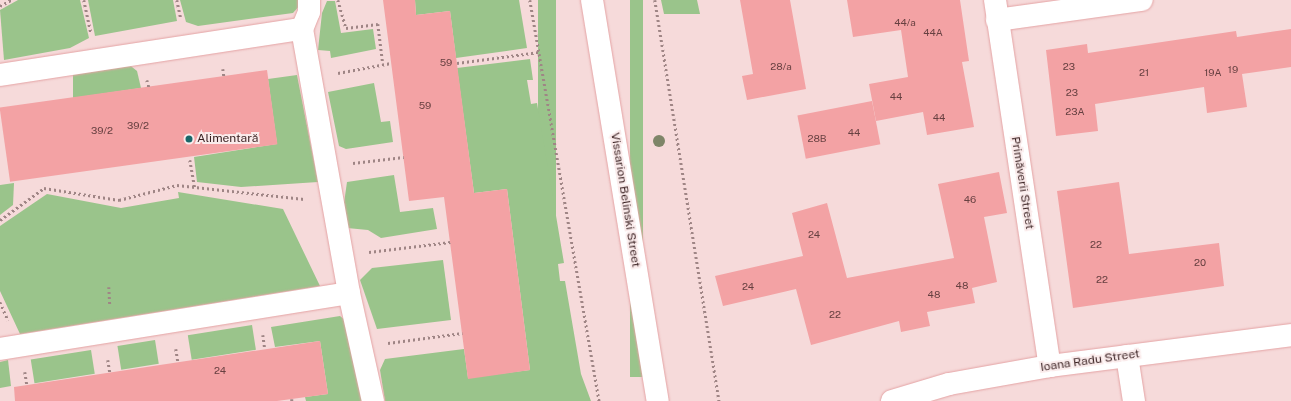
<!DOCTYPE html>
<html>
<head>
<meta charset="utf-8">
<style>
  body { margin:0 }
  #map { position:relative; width:1291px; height:401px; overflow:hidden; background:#f6dada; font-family:"Public Sans",sans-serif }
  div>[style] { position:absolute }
  .green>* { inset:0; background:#9ac48b; transform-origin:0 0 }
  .building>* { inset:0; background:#f3a2a4; transform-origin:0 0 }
  .path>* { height:2.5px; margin-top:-1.25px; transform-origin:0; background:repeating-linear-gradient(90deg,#9f8585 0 2px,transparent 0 5px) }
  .roads { filter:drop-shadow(0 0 1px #e4a3a4) drop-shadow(0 0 1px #e4a3a4) }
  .minor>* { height:22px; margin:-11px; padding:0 11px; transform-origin:11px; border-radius:11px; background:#fff }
  .major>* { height:22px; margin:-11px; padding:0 11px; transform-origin:11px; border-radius:11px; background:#fff }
  .trees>* { width:12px; height:12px; margin:-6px; border-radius:50%; background:#7e8568 }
  .dots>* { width:11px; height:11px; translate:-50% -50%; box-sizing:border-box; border:2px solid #faebeb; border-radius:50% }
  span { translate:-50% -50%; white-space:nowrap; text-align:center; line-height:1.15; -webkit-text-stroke:4px #faebeb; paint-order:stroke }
  .number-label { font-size:10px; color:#674041 }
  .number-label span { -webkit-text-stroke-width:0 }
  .poi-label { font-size:12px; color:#381f20 }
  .left { translate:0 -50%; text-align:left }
  .street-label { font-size:12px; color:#381f20 }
</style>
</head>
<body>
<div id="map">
  <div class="green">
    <i style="clip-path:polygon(18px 0,80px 0,89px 38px,70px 48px,4px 60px,0 10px)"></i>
    <i style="clip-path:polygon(88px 0,173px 0,177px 21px,95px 36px)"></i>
    <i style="clip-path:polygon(180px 0,300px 0,301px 4px,293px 13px,198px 26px,186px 22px)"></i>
    <i style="clip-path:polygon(415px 0,519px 0,527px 48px,456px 58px,450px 11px,416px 15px)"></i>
    <i style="left:538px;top:0;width:18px;height:390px"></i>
    <i style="left:630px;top:0;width:13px;height:377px"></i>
    <i style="clip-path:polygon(661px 0,697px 0,700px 14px,664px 14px)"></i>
    <i style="clip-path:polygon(327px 1px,335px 1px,341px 33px,373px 29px,376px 49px,331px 58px,330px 51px,318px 50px,322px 13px)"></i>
    <i style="clip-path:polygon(530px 59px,533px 80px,527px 80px,531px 104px,537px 103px,564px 263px,558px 264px,560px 281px,565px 281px,581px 374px,591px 401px,385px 401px,380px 370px,385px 359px,464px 349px,468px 378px,530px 370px,507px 189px,474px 193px,457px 68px)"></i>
    <i style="clip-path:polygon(127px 63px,137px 71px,141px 88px,73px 98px,73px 72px)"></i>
    <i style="clip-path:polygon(297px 75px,318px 182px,241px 187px,197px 182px,194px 157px,277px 144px,268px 79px)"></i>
    <i style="clip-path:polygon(374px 83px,381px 122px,390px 121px,393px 142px,346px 149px,339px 146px,328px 92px)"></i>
    <i style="clip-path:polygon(394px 175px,400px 212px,433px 208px,437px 229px,381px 238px,368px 230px,347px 228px,344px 203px,347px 182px)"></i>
    <i style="clip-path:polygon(14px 183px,13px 205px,0 215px,0 185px)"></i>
    <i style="clip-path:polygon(178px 192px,283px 209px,320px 286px,20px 334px,0 291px,0 226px,47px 194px,121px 208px,179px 198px)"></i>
    <i style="clip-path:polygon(443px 260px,451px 320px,377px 329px,360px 280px,372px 268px)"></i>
    <i style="clip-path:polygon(340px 316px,346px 321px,365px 401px,306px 401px,305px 397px,328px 394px,320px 341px,275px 347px,271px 327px)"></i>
    <i style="left:252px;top:325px;width:25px;height:65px;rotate:81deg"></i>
    <i style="left:155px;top:340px;width:24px;height:38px;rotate:81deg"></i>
    <i style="left:91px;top:350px;width:24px;height:61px;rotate:81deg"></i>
    <i style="clip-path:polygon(8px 360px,11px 386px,0 388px,0 362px)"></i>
  </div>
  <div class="building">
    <i style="clip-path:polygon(383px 0,415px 0,416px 15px,450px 11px,474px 193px,507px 189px,530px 370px,468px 379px,444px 197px,409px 201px)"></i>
    <i style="clip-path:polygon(740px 0,790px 0,806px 89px,747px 100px,742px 76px,753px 74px)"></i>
    <i style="clip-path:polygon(847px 0,960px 0,969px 61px,962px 62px,974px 127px,927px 135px,923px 112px,876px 121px,869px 84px,908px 77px,901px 30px,853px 37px)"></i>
    <i style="clip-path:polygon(1291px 29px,1291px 67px,1242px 74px,1247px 107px,1207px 113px,1204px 87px,1095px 104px,1098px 131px,1056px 136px,1046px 50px,1087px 44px,1088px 53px,1236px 31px,1237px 37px)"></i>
    <i style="left:267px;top:70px;width:75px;height:270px;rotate:82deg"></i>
    <i style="left:872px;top:101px;width:44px;height:76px;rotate:79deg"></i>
    <i style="clip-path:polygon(999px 172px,1007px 213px,984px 217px,997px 282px,972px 288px,975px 303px,927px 312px,930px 326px,901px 332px,899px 321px,811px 345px,796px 289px,723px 306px,715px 276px,803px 256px,792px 213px,827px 203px,847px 278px,954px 258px,938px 184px)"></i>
    <i style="clip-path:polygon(1119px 182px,1129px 254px,1219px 243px,1224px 286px,1073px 308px,1057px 191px)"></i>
    <i style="clip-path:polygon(320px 341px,328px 394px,277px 401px,15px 401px,14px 387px)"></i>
  </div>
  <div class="path">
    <i style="left:84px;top:0;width:34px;rotate:78deg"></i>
    <i style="left:177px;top:0;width:19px;rotate:78deg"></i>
    <i style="left:338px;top:0;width:29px;rotate:74deg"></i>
    <i style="left:346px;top:28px;width:32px;rotate:-7deg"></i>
    <i style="left:378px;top:24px;width:40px;rotate:82.9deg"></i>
    <i style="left:530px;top:0;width:407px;rotate:80.2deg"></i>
    <i style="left:655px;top:0;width:406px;rotate:80.9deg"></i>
    <i style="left:0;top:6px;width:13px;rotate:-29deg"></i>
    <i style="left:457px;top:63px;width:83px;rotate:-7.6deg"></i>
    <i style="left:223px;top:69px;width:7px;rotate:82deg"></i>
    <i style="left:338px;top:73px;width:54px;rotate:-10.7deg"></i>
    <i style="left:147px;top:80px;width:7px;rotate:74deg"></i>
    <i style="left:190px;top:160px;width:28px;rotate:80deg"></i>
    <i style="left:353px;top:163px;width:51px;rotate:-6.7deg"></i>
    <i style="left:0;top:220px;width:54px;rotate:-36deg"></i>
    <i style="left:44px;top:188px;width:76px;rotate:9.1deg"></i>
    <i style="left:119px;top:200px;width:60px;rotate:-14.5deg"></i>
    <i style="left:177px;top:185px;width:128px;rotate:6.3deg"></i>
    <i style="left:369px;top:252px;width:82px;rotate:-7deg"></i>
    <i style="left:109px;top:287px;width:17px;rotate:87deg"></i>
    <i style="left:0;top:302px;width:20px;rotate:66deg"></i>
    <i style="left:263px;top:335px;width:14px;rotate:82deg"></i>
    <i style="left:388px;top:343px;width:75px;rotate:-7.7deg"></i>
    <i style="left:176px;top:349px;width:13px;rotate:81deg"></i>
    <i style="left:108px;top:360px;width:12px;rotate:81deg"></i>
    <i style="left:25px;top:372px;width:12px;rotate:81deg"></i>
    <i style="left:292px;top:399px;width:2px;rotate:90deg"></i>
  </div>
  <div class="roads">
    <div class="minor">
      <i style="left:309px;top:0;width:12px;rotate:90deg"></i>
      <i style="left:309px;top:12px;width:18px;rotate:112deg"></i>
      <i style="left:302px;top:29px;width:268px;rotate:79.9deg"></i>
      <i style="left:349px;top:293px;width:111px;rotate:77.5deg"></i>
      <i style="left:995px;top:0;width:370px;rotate:81.5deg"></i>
      <i style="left:997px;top:20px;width:146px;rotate:-7.9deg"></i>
      <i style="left:0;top:75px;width:305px;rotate:-8.7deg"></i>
      <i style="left:0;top:349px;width:353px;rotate:-9.1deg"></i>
      <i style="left:1127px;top:356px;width:46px;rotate:81.2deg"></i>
      <i style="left:892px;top:401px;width:59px;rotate:-16.6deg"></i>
      <i style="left:949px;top:384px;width:103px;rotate:-10.1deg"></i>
      <i style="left:1050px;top:366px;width:243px;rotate:-7.3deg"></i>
    </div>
    <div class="major">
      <i style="left:592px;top:0;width:406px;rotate:80.7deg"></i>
    </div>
  </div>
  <div class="trees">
    <i style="left:659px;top:141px"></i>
  </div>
  <div class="dots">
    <i style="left:189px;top:139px;background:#196769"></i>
  </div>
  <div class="number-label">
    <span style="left:905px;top:23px">44/a</span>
    <span style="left:933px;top:33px">44A</span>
    <span style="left:446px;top:63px">59</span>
    <span style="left:781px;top:67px">28/a</span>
    <span style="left:1069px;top:67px">23</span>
    <span style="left:1233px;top:70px">19</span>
    <span style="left:1144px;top:73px">21</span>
    <span style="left:1213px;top:73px">19A</span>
    <span style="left:1072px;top:93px">23</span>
    <span style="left:896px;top:97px">44</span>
    <span style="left:425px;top:106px">59</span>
    <span style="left:1075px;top:112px">23A</span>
    <span style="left:939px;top:118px">44</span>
    <span style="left:138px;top:126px">39/2</span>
    <span style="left:102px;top:131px">39/2</span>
    <span style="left:854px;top:133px">44</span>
    <span style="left:817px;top:139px">28B</span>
    <span style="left:970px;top:200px">46</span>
    <span style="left:814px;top:235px">24</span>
    <span style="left:1096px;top:245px">22</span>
    <span style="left:1200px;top:263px">20</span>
    <span style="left:1102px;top:280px">22</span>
    <span style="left:962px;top:286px">48</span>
    <span style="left:748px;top:287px">24</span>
    <span style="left:934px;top:295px">48</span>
    <span style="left:835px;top:315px">22</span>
    <span style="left:220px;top:371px">24</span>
  </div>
  <div class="poi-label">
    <span class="left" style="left:197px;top:139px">Alimentară</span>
  </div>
  <div class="street-label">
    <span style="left:1022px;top:183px;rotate:81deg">Primăverii Street</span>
    <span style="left:625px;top:200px;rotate:81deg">Vissarion Belinski Street</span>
    <span style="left:1090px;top:361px;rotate:-8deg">Ioana Radu Street</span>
  </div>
</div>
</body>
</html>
